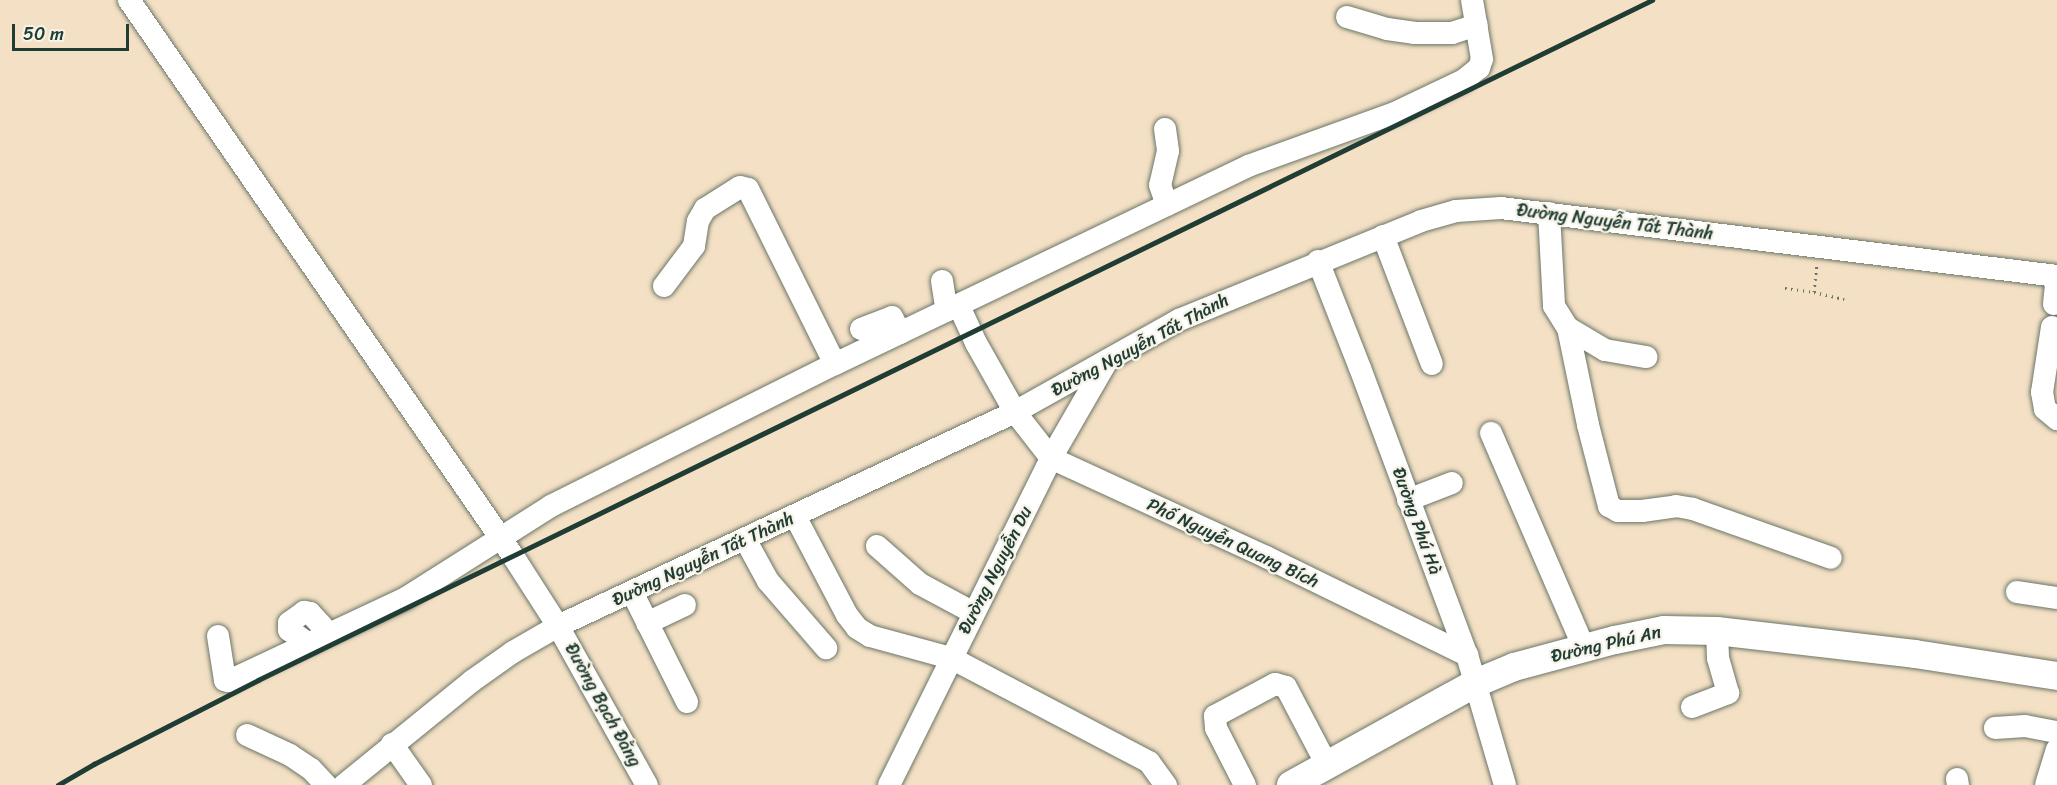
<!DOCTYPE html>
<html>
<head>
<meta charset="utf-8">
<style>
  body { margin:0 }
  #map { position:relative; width:2057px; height:785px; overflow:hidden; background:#f4e0c5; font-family:Sriracha,sans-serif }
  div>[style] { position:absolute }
  .path>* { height:3px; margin-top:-1.5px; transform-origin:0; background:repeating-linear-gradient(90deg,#6a7667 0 1.5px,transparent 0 6px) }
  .roads { filter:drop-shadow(0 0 2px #6a7667) drop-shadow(0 0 2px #6a7667) }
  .minor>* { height:22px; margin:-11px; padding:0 11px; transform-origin:11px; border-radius:11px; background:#fff }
  .major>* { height:28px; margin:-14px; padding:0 14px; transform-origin:14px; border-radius:14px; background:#fff }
  .rail>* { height:4.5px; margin:-2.25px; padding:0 2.25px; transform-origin:2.25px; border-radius:2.25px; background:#1f3d34 }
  span { translate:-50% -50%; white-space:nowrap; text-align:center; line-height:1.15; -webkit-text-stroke:4.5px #f7f3e8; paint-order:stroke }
  .street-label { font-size:18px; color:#1f3d34 }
  .scale { position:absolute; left:12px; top:24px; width:117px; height:27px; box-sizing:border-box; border:3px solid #1f3d34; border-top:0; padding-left:8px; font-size:18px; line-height:21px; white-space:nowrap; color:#1f3d34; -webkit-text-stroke:4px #f7f3e8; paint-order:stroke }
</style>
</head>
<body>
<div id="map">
  <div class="path">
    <i style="left:1785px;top:288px;width:29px;rotate:8deg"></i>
    <i style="left:1814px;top:292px;width:27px;rotate:-84deg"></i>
    <i style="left:1814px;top:292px;width:31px;rotate:13deg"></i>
  </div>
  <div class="roads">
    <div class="minor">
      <i style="left:129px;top:0;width:676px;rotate:55.37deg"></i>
      <i style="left:513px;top:556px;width:83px;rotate:57.3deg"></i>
      <i style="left:558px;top:626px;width:182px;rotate:60.8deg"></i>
      <i style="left:1347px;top:17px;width:42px;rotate:16.7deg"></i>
      <i style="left:1387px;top:29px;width:27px;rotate:8deg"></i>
      <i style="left:1414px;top:33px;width:38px"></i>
      <i style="left:1452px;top:33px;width:26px;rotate:-18deg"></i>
      <i style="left:1165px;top:129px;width:22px;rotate:82deg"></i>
      <i style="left:1168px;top:151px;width:35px;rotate:103deg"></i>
      <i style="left:1160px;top:185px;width:21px;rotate:71deg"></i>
      <i style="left:1549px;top:213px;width:93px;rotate:86.9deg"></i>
      <i style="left:1554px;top:306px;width:26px;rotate:58deg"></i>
      <i style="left:1568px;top:328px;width:99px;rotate:78.3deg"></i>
      <i style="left:1588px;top:425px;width:84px;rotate:75.5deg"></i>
      <i style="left:1609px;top:506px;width:10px;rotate:29deg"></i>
      <i style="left:1618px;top:511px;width:24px"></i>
      <i style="left:1642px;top:511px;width:34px;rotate:-8deg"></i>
      <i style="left:1676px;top:506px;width:17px;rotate:10deg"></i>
      <i style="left:1693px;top:509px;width:146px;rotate:19.5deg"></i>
      <i style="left:1383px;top:236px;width:137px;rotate:69.1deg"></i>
      <i style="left:1318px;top:261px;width:115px;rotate:68.6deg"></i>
      <i style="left:1360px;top:368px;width:306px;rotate:69.6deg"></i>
      <i style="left:1467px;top:655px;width:135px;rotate:73.7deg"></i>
      <i style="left:942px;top:281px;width:30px;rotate:81deg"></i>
      <i style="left:664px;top:286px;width:50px;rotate:-53.1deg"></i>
      <i style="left:694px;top:246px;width:25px;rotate:-81deg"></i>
      <i style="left:698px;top:221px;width:14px;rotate:-60deg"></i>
      <i style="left:705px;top:209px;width:41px;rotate:-32.2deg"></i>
      <i style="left:740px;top:187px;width:8px;rotate:14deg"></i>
      <i style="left:748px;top:189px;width:195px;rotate:63.6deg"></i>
      <i style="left:2054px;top:304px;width:28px;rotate:-84deg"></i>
      <i style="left:959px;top:306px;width:41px;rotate:65.3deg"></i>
      <i style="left:976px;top:343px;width:79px;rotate:60.5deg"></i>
      <i style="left:1015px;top:412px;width:58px;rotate:52deg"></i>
      <i style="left:1051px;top:458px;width:237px;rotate:24.7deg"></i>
      <i style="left:1266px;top:557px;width:224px;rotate:26deg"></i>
      <i style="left:2052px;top:327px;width:66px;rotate:98.7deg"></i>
      <i style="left:2042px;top:392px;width:17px;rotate:80deg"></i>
      <i style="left:2045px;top:409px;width:16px;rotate:40deg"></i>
      <i style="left:1568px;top:328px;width:43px;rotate:30.7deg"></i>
      <i style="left:1605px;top:350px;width:42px;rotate:9.7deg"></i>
      <i style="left:861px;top:329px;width:33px;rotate:-21deg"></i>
      <i style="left:892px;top:317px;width:18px;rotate:63deg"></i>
      <i style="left:1491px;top:433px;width:234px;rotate:66.6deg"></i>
      <i style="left:1408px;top:500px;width:47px;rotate:-21.1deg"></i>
      <i style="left:795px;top:516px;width:112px;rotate:62.3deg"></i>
      <i style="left:847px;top:615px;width:16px;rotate:52deg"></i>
      <i style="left:857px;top:628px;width:15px;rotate:32deg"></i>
      <i style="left:870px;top:636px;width:84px;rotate:15.2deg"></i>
      <i style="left:951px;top:658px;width:224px;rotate:27.7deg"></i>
      <i style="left:1149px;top:762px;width:29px;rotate:54deg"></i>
      <i style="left:745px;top:539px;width:48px;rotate:61.3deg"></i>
      <i style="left:768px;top:581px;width:89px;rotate:49.1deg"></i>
      <i style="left:877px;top:546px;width:57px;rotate:41.5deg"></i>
      <i style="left:920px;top:584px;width:61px;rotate:28.2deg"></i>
      <i style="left:632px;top:592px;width:123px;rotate:63.4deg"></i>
      <i style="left:2017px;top:592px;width:40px;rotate:8.5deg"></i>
      <i style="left:647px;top:623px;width:42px;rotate:-25.3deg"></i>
      <i style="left:218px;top:636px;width:45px;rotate:81deg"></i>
      <i style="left:225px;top:680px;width:4px;rotate:14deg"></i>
      <i style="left:229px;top:681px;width:195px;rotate:-25.1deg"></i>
      <i style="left:406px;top:598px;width:172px;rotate:-32.4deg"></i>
      <i style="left:551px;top:506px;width:318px;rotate:-26.6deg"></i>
      <i style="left:835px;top:364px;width:458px;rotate:-25.6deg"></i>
      <i style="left:1248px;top:166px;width:158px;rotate:-19.9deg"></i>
      <i style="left:1397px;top:112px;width:74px;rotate:-25.5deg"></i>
      <i style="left:1464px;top:80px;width:19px;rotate:-39deg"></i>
      <i style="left:1479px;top:68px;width:9px;rotate:-72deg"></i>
      <i style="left:1482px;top:59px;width:60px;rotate:-99.6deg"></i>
      <i style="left:309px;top:644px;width:24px;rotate:-145deg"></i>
      <i style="left:289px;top:630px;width:7px;rotate:-90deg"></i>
      <i style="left:289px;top:623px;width:19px;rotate:-36deg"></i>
      <i style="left:304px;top:612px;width:6px;rotate:9deg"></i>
      <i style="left:310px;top:613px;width:18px;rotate:47deg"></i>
      <i style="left:1692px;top:707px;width:39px;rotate:-21deg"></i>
      <i style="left:1728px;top:693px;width:36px;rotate:-106deg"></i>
      <i style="left:1718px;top:658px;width:27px;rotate:-92deg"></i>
      <i style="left:1995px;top:728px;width:30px;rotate:-4deg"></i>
      <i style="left:2025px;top:726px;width:33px;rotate:11deg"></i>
      <i style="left:247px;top:735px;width:47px;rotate:24.9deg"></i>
      <i style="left:290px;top:755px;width:25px;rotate:34deg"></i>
      <i style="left:311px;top:769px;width:22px;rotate:47deg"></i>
      <i style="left:392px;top:744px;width:50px;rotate:54.7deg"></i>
      <i style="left:1957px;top:779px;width:6px;rotate:81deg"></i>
      <i style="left:344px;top:785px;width:165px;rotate:-39.1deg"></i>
      <i style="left:472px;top:681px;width:50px;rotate:-35.3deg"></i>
      <i style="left:513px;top:652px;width:52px;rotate:-30deg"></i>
      <i style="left:558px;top:626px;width:505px;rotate:-25.09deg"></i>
      <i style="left:1015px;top:412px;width:188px;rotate:-29.3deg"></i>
      <i style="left:1179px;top:320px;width:261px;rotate:-22.2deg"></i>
      <i style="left:1421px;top:221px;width:36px;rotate:-16deg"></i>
      <i style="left:1456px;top:211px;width:45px;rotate:-3.8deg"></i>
      <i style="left:1501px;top:208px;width:560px;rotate:6.97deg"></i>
      <i style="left:889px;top:785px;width:365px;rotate:-63.6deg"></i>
      <i style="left:1051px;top:458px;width:112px;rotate:-60deg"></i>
      <i style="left:1245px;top:785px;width:64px;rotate:-117deg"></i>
      <i style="left:1216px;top:728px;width:12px;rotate:-95deg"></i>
      <i style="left:1215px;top:716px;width:68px;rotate:-28.1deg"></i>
      <i style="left:1275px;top:684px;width:11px;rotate:15deg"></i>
      <i style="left:1286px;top:687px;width:88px;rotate:62.3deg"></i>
      <i style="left:2046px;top:785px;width:37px;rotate:-73deg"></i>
    </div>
    <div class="major">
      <i style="left:1291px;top:785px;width:211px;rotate:-28.9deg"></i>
      <i style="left:1476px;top:683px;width:41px;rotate:-22.8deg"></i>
      <i style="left:1514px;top:667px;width:105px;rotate:-15deg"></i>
      <i style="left:1615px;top:640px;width:50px;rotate:-11.5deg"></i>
      <i style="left:1664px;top:630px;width:53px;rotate:1.1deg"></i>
      <i style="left:1717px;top:631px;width:199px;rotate:6.6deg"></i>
      <i style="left:1915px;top:654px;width:144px;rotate:8.8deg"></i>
    </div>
  </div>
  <div class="rail">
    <i style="left:58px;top:785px;width:42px;rotate:-30.3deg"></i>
    <i style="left:94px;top:764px;width:184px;rotate:-27.1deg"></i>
    <i style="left:258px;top:680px;width:1551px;rotate:-26deg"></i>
  </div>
  <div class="street-label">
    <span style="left:1615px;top:222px;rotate:7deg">Đường Nguyễn Tất Thành</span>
    <span style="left:1140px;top:345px;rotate:-28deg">Đường Nguyễn Tất Thành</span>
    <span style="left:1417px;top:521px;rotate:70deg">Đường Phú Hà</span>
    <span style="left:1233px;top:543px;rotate:25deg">Phố Nguyễn Quang Bích</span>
    <span style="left:703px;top:559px;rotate:-25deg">Đường Nguyễn Tất Thành</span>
    <span style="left:995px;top:570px;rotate:-63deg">Đường Nguyễn Du</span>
    <span style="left:1606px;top:644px;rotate:-13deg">Đường Phú An</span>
    <span style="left:603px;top:705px;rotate:61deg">Đường Bạch Đằng</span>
  </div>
  <div class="scale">50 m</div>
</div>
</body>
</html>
